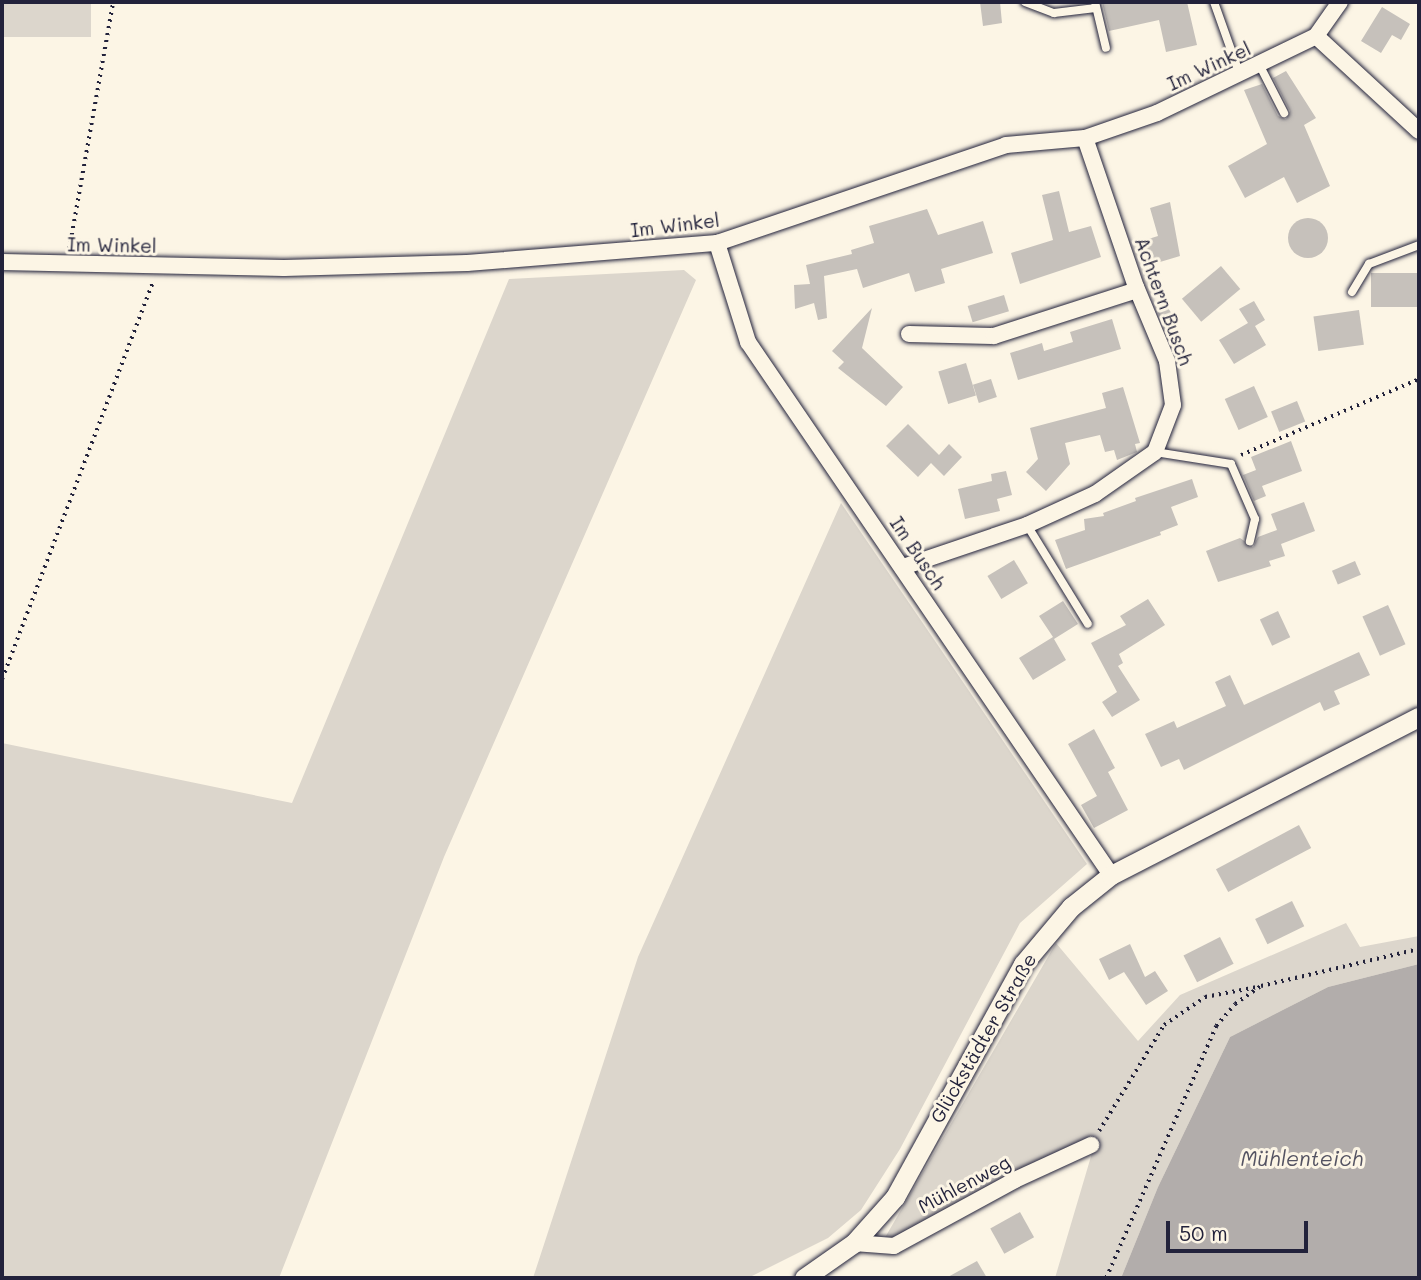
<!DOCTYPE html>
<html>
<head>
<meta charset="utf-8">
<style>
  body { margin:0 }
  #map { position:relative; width:1421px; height:1280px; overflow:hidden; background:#fcf5e5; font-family:Mali,sans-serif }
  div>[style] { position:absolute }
  .green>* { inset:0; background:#dcd6cc; transform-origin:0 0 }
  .water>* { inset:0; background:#b2adab }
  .building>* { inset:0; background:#c6c1bb; transform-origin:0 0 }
  .round { border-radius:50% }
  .path>* { height:3.5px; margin-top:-1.75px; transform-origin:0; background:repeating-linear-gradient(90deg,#22223b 0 2px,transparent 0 7px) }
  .roads { filter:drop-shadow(0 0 2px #22223b) drop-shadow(0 0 2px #22223b) }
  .service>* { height:8px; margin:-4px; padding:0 4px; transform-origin:4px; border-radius:4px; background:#fcf5e5 }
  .minor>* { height:16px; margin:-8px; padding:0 8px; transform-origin:8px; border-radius:8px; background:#fcf5e5 }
  .tertiary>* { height:19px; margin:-9.5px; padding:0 9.5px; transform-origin:9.5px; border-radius:9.5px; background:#fcf5e5 }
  span { translate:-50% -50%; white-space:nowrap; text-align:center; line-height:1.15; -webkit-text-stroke:6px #fcf5e5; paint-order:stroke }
  .street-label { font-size:19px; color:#22223b }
  .water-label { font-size:21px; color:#545362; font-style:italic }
  .frame { position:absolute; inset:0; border:4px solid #22223b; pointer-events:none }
  .scale { position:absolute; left:1166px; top:1221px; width:142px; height:32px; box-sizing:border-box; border:4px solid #22223b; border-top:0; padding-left:9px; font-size:21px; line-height:24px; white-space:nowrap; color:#22223b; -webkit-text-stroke:5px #fcf5e5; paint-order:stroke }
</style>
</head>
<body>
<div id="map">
  <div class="green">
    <i style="left:2px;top:2px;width:89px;height:35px"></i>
    <i style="clip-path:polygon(684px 270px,696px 280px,444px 857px,279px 1278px,2px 1278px,2px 743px,292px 803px,509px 279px)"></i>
    <i style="clip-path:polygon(841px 503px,1087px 864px,1020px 923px,900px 1149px,861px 1210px,828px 1238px,748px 1278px,533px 1278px,638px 957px)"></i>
    <i style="clip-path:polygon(1346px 923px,1360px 947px,1419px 936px,1419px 964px,1328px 987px,1230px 1037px,1158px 1187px,1121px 1278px,1055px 1278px,1092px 1153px,883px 1241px,1056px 943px,1138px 1041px,1180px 995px)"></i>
  </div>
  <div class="water">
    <i style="clip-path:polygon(1419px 964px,1419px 1278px,1121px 1278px,1158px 1187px,1230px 1037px,1328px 987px)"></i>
  </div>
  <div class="building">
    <i style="clip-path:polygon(980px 2px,1000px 2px,1002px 23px,983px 26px)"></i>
    <i style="clip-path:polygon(1102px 2px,1187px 2px,1197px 45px,1166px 52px,1159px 20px,1109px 31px)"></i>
    <i style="clip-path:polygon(1382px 7px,1410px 24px,1401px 40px,1392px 35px,1381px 53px,1361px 41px)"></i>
    <i style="clip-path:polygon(1286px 71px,1316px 118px,1304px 125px,1330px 186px,1297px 203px,1284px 177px,1245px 198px,1228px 166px,1267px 144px,1244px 90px,1262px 84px,1278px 116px,1286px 119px,1290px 111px,1273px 78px)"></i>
    <i style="clip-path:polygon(1059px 191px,1069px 232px,1091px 226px,1101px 257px,1020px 284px,1011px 253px,1053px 240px,1042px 195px)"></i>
    <i style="clip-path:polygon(1170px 202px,1180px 256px,1150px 265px,1142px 241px,1158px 236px,1150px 208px)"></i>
    <i style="clip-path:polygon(927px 209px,938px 235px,983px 221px,993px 253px,941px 269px,945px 283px,915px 292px,909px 273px,863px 288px,857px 269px,824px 276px,827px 318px,818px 320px,814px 303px,795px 309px,794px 285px,810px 284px,806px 265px,852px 254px,851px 250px,874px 243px,869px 226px)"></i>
    <i class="round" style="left:1288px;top:218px;width:40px;height:40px"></i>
    <i style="left:1221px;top:266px;width:30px;height:51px;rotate:50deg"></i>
    <i style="left:1419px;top:273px;width:34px;height:48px;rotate:90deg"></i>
    <i style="left:1004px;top:295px;width:17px;height:38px;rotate:73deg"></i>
    <i style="clip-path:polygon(1254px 301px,1265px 320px,1255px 326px,1266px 345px,1234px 364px,1219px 340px,1248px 323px,1239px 309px)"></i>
    <i style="clip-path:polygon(1164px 302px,1174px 317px,1163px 324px,1156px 308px)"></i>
    <i style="clip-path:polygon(872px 308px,862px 348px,903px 387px,886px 406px,838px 368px,844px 362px,832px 351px)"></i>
    <i style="left:1359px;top:310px;width:35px;height:46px;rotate:82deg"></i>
    <i style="clip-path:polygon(1112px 319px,1121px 349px,1018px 380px,1010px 353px,1042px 343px,1044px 351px,1073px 342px,1070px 332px)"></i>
    <i style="left:966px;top:363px;width:34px;height:29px;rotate:73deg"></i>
    <i style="left:991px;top:379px;width:19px;height:19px;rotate:72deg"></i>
    <i style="left:1254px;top:386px;width:34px;height:32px;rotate:66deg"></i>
    <i style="clip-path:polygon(1123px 387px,1140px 443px,1135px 444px,1137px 452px,1117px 460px,1114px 450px,1105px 452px,1100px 435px,1065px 443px,1070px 464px,1046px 491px,1026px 472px,1038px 459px,1030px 428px,1106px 408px,1102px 393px)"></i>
    <i style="left:1297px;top:401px;width:22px;height:28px;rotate:68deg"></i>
    <i style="clip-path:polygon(908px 424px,939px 455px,949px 444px,962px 457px,944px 476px,931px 463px,918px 477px,886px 446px)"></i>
    <i style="clip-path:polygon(1291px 441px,1302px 471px,1262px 486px,1266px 496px,1254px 501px,1243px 475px,1256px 470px,1251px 457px)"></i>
    <i style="clip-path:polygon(1006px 471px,1012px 495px,997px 499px,1000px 511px,965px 519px,958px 489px,992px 481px,991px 474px)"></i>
    <i style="clip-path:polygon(1192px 479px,1198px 497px,1171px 507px,1178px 525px,1160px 532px,1161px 535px,1066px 569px,1055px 540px,1085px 530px,1084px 519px,1104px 516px,1103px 513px,1136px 501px,1135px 498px)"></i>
    <i style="clip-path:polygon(1304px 502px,1315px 531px,1281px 544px,1285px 556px,1269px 561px,1271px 566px,1218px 582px,1206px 551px,1240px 538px,1253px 547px,1258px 537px,1277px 530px,1271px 514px)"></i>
    <i style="left:1014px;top:560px;width:27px;height:31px;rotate:59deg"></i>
    <i style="left:1355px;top:561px;width:15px;height:25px;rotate:67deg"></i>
    <i style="clip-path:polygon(1148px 599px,1165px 625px,1119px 654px,1123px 663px,1118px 666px,1140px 700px,1112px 717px,1102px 702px,1117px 692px,1091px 643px,1126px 625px,1120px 616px)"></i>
    <i style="clip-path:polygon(1063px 601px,1078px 624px,1054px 639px,1066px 660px,1033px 680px,1019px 658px,1053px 637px,1039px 616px)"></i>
    <i style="left:1388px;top:605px;width:43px;height:28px;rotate:66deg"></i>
    <i style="left:1278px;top:611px;width:29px;height:20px;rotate:65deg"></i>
    <i style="clip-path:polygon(1359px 652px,1370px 675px,1334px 691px,1340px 704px,1324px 711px,1320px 702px,1184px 770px,1179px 759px,1161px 767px,1145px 734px,1174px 721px,1177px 728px,1226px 706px,1215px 682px,1230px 675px,1244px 705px)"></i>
    <i style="clip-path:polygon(1094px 729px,1115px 768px,1108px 772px,1128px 810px,1094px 828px,1081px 805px,1097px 796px,1068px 744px)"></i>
    <i style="left:1299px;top:825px;width:26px;height:94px;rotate:62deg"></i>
    <i style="left:1292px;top:901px;width:28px;height:41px;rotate:64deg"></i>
    <i style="left:1220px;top:937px;width:30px;height:41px;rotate:63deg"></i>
    <i style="clip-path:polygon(1130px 944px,1145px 977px,1155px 971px,1168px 991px,1146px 1005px,1124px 972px,1109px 980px,1099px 959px)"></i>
    <i style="left:1020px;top:1212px;width:29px;height:34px;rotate:61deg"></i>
    <i style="clip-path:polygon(977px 1261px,987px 1278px,946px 1278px)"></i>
  </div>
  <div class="path">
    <i style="left:69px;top:249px;width:251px;rotate:-79.9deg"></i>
    <i style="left:1241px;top:455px;width:194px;rotate:-23.1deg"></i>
    <i style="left:2px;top:679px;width:425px;rotate:-69.2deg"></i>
    <i style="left:1099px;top:1131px;width:124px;rotate:-58.5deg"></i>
    <i style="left:1164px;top:1025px;width:50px;rotate:-34.3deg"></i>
    <i style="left:1205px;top:997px;width:53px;rotate:-10.9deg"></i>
    <i style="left:1106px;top:1278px;width:275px;rotate:-66.4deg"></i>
    <i style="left:1216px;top:1026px;width:29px;rotate:-49deg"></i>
    <i style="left:1235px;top:1004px;width:32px;rotate:-35deg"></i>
    <i style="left:1261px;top:986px;width:162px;rotate:-13.2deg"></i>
  </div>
  <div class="roads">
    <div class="service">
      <i style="left:1025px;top:2px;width:31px;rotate:21deg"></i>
      <i style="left:1054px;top:13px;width:42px;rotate:-6.8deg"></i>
      <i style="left:1095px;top:2px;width:47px;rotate:76.6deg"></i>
      <i style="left:1214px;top:2px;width:77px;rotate:70.4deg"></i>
      <i style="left:1260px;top:66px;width:53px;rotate:62.9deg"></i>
      <i style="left:1352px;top:292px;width:33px;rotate:-59deg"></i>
      <i style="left:1369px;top:264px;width:53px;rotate:-20.8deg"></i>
      <i style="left:1155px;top:452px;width:77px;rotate:9deg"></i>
      <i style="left:1231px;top:464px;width:60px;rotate:66.4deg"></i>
      <i style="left:1255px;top:519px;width:23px;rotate:103deg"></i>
      <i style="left:1027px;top:525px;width:116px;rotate:58.4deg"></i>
    </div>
    <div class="minor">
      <i style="left:1316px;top:36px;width:140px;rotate:42.7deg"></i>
      <i style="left:717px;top:243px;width:104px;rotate:72.6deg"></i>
      <i style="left:748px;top:342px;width:645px;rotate:55.74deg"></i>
      <i style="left:2px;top:262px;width:282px;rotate:1.2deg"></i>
      <i style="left:284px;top:268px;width:183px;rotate:-1.6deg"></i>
      <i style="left:467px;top:263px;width:251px;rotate:-4.6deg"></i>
      <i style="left:717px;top:243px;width:305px;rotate:-18.7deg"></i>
      <i style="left:1006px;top:145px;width:79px;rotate:-5.1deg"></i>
      <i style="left:1085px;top:138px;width:76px;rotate:-19.1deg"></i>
      <i style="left:1157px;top:113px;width:177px;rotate:-25.8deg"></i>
      <i style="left:1316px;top:36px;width:42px;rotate:-54.8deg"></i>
      <i style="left:909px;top:334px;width:85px;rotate:1.3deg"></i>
      <i style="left:994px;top:336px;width:150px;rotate:-17.8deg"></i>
      <i style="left:903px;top:567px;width:131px;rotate:-18.7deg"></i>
      <i style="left:1027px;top:525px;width:75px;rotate:-24.5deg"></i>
      <i style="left:1095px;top:494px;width:73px;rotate:-35deg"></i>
      <i style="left:1155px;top:452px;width:50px;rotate:-69deg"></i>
      <i style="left:1173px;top:405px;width:44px;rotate:-97.8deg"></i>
      <i style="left:1167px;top:361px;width:80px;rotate:-112.7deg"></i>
      <i style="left:1136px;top:287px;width:157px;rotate:-108.9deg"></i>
      <i style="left:854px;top:1243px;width:40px;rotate:4.3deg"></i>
      <i style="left:894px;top:1246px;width:138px;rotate:-28.6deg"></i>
      <i style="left:1015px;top:1180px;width:84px;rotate:-24.7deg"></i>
    </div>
    <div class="tertiary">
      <i style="left:804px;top:1278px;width:61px;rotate:-35deg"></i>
      <i style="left:854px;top:1243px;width:62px;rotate:-48.3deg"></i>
      <i style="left:895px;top:1197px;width:266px;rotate:-61.2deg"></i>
      <i style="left:1023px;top:964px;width:75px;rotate:-49.9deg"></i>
      <i style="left:1071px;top:907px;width:51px;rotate:-38.7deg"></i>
      <i style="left:1111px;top:875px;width:346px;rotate:-27.2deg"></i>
    </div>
  </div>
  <div class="street-label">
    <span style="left:1209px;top:66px;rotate:-25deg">Im Winkel</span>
    <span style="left:675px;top:225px;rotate:-7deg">Im Winkel</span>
    <span style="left:112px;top:245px;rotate:1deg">Im Winkel</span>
    <span style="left:1164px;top:301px;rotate:70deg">Achtern Busch</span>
    <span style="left:918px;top:553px;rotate:56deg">Im Busch</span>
    <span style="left:983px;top:1038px;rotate:-60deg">Glückstädter Straße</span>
    <span style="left:964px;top:1184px;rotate:-28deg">Mühlenweg</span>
  </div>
  <div class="water-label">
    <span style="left:1302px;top:1158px">Mühlenteich</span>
  </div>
  <div class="frame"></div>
  <div class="scale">50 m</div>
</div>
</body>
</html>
